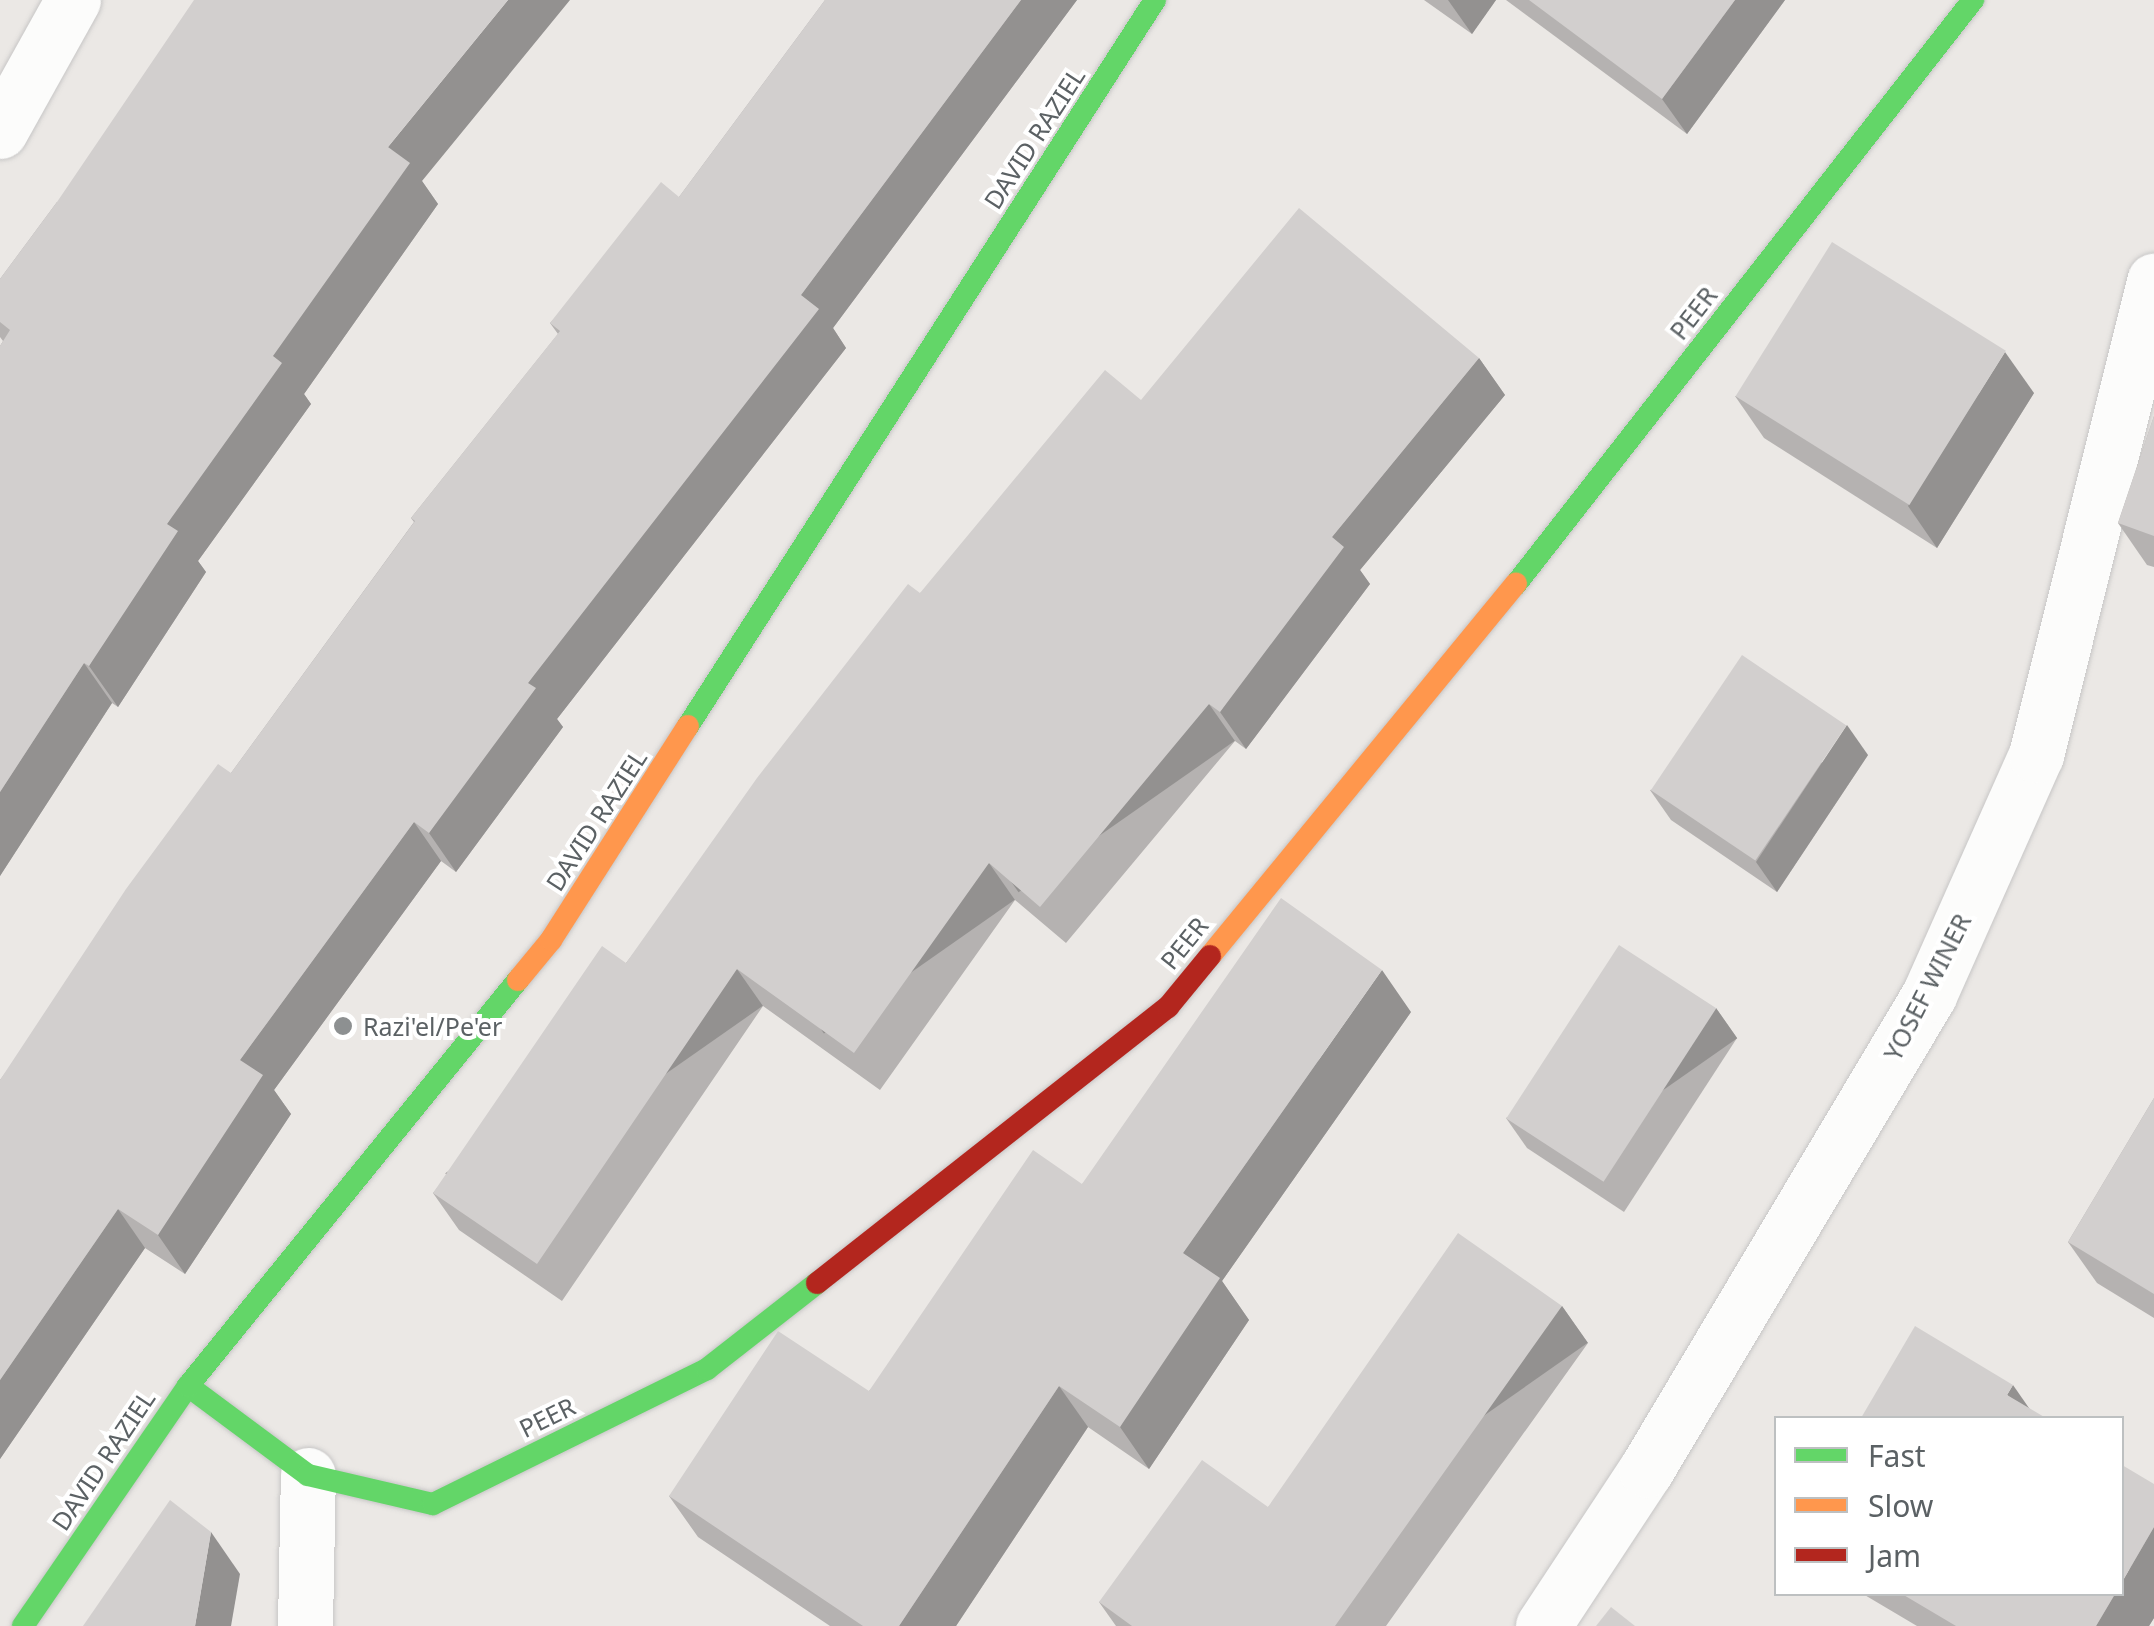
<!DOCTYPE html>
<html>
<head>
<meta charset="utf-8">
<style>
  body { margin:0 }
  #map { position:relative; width:2154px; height:1626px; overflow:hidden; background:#ebe8e5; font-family:"Noto Sans",sans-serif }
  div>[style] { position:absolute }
  .roads { filter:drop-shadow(0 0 2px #c7c6c6) drop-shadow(0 0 2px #c7c6c6) }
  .street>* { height:55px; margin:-27.5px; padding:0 27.5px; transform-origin:27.5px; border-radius:27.5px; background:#fcfcfb }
  .fast>* { height:22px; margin:-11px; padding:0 11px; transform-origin:11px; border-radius:11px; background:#63d668 }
  .slow>* { height:22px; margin:-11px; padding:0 11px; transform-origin:11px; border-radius:11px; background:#ff974d }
  .jam>* { height:22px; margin:-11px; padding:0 11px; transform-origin:11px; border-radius:11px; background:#b3261e }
  .wall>* { inset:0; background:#b5b2b1 }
  .shaded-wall>* { inset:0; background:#939190; transform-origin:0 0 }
  .building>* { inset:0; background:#d2cfce; transform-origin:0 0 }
  .dots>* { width:28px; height:28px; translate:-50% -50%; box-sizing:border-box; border:5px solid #fff; border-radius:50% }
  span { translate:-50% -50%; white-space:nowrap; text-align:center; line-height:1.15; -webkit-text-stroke:8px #fff; paint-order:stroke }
  .street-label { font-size:25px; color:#5b6164 }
  .poi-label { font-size:25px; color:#5b6164 }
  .left { translate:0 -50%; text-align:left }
  .legend { position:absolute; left:1774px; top:1416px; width:350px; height:180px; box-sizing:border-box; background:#fff; border:2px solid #bdc0c1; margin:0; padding:12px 18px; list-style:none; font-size:30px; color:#5b6164 }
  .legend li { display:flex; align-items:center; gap:20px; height:50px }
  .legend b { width:50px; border:2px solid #bdc0c1 }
</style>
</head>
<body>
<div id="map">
  <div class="roads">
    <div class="street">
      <i style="left:0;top:131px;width:150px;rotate:-60.9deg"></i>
      <i style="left:305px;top:1626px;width:151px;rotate:-88.9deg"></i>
      <i style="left:1543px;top:1626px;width:187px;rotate:-56.6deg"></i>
      <i style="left:1646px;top:1470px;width:553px;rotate:-59.21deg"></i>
      <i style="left:1929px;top:995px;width:263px;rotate:-66deg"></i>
      <i style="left:2036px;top:755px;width:489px;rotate:-76deg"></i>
    </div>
    <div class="fast">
      <i style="left:1516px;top:584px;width:742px;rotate:-51.96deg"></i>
      <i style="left:688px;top:726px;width:863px;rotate:-57.25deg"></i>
      <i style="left:188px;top:1386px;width:149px;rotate:36.6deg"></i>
      <i style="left:308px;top:1475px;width:128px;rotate:13.1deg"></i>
      <i style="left:433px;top:1504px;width:305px;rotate:-26.2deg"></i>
      <i style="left:707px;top:1369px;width:140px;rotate:-38deg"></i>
      <i style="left:23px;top:1626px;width:291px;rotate:-55.5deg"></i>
      <i style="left:188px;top:1386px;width:523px;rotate:-50.9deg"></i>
    </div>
    <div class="slow">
      <i style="left:1210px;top:956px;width:482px;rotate:-50.6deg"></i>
      <i style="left:518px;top:980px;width:52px;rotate:-50.5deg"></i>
      <i style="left:551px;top:940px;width:254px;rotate:-57.4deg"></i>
    </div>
    <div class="jam">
      <i style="left:817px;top:1283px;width:447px;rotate:-38.2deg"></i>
      <i style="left:1168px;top:1007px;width:66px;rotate:-50.5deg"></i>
    </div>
  </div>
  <div class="wall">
    <i style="clip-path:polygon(825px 0,1077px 0,833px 328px,846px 348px,557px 719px,563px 727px,456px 872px,441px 861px,274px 1090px,291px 1114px,185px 1274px,145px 1248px,0 1459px,0 1080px,231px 773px,414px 522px,411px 518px,558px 334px,550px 323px,679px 197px)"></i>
    <i style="clip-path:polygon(1424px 0,1496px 0,1472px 34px)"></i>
    <i style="clip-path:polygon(1506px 0,1785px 0,1687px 134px)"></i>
    <i style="clip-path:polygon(422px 181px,438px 204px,304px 394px,311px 404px,198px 561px,206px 572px,118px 707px,112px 703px,0 876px,0 346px,3px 341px,0 337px,0 279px,57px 202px)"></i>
    <i style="clip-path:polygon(1479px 358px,1505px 395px,1360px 570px,1370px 584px,1246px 749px,1235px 741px,1066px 943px,1015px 900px,880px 1090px,763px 1006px,562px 1301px,459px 1230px,433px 1193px,626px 963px,920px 593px)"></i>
    <i style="clip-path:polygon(2034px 393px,1937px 548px,1764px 438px,1735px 396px)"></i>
    <i style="clip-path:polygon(2154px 416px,2154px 567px,2147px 565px,2118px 523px)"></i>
    <i style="clip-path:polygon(1868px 755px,1777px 892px,1671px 820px,1650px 790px)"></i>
    <i style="clip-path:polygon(1716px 1008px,1737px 1038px,1624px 1212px,1527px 1148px,1506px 1118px)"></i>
    <i style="clip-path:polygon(1411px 1012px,1222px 1281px,1249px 1320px,1149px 1469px,1088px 1427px,956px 1626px,830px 1626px,698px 1537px,669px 1496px,869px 1391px,1082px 1184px)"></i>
    <i style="clip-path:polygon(2154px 1098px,2154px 1318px,2097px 1283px,2068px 1242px)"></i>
    <i style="clip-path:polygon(1562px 1306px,1588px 1343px,1386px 1626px,1116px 1626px,1099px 1602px,1268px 1507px)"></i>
    <i style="clip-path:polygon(2154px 1484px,2154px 1618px,2149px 1626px,1917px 1626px,1863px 1594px,2122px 1594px)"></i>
  </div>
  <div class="shaded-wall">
    <i style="clip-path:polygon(508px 0,570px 0,422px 181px,438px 204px,304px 394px,311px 404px,198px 561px,206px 572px,118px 707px,89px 666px,167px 524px,388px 147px)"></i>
    <i style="clip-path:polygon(1021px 0,1077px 0,833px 328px,846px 348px,557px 719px,563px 727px,456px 872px,429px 833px,528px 683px,801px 295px)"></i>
    <i style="clip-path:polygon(1448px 0,1496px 0,1472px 34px)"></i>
    <i style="clip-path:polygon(1735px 0,1785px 0,1687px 134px,1662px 99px)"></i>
    <i style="clip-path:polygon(2005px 352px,2034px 393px,1937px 548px,1908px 506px)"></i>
    <i style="clip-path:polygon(1479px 358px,1505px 395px,1360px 570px,1370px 584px,1246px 749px,1220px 712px,1332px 537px)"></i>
    <i style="clip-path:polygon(84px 663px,112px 703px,0 876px,0 792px)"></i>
    <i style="left:1209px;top:704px;width:45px;height:264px;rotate:55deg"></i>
    <i style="clip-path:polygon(1847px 725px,1868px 755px,1777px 892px,1756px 862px)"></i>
    <i style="clip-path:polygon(414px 822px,441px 861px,274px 1090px,291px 1114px,185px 1274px,158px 1235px,240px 1060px)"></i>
    <i style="left:989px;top:863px;width:45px;height:233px;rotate:55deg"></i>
    <i style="left:737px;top:969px;width:45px;height:356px;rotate:55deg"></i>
    <i style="clip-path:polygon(1382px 970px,1411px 1012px,1222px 1281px,1249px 1320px,1149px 1469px,1120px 1427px,1183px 1253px)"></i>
    <i style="left:1716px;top:1008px;width:37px;height:207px;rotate:55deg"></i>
    <i style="clip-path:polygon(118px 1209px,145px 1248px,0 1459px,0 1380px)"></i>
    <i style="left:1562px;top:1306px;width:45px;height:392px;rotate:55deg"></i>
    <i style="clip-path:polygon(2013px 1385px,2036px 1418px,2007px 1395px)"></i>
    <i style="clip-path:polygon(1059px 1386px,1088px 1427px,956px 1626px,899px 1626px)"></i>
    <i style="clip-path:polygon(2154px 1527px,2154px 1618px,2149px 1626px,2096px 1626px,2115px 1594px,2122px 1594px,2122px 1582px)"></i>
    <i style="clip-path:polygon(211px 1532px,240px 1574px,231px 1626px,195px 1626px)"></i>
  </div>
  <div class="building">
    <i style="clip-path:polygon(194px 0,508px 0,388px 147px,410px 163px,273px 356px,282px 363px,167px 524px,178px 531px,89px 666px,84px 663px,0 792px,0 346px,10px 330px,0 322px,0 279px,57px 202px)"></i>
    <i style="clip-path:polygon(825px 0,1021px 0,801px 295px,819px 309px,528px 683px,536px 688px,429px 833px,414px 822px,240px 1060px,263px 1075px,158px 1235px,118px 1209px,0 1380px,0 1080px,126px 889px,218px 764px,231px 773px,415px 521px,411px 518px,560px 331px,550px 323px,661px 182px,679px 197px)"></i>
    <i style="clip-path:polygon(1529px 0,1735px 0,1662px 99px)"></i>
    <i style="clip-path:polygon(1299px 208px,1479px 358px,1332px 537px,1344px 547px,1220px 712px,1209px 704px,1040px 907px,989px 863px,854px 1053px,737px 969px,537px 1264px,433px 1193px,602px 946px,626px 963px,757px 778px,908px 584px,920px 593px,1105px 370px,1141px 400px)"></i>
    <i style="left:1832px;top:242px;width:205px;height:182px;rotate:32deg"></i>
    <i style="clip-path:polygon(2154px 416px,2154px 536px,2118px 523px)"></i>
    <i style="left:1742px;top:655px;width:126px;height:163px;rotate:34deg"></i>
    <i style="clip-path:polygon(1281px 898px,1382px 970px,1183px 1253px,1220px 1278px,1120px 1427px,1059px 1386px,899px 1626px,863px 1626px,669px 1496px,778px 1331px,869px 1391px,1033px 1150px,1082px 1184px)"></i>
    <i style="left:1619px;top:945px;width:116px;height:207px;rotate:33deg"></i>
    <i style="clip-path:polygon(2154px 1098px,2154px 1294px,2068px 1242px)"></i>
    <i style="clip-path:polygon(1458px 1233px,1562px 1306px,1335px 1626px,1132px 1626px,1099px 1602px,1202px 1460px,1268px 1507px)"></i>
    <i style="clip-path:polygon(1915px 1326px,2013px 1385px,2007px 1395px,2046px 1418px,1861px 1418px)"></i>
    <i style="clip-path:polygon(2122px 1465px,2154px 1484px,2154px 1527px,2122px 1582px)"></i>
    <i style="clip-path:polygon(170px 1500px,211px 1532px,195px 1626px,83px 1626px)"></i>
    <i style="clip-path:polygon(1902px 1594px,2115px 1594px,2096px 1626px,1956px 1626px)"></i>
    <i style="clip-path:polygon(1611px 1607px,1635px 1626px,1596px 1626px)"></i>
  </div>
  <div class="dots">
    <i style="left:343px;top:1026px;background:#8d9091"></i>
  </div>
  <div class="street-label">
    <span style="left:1034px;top:138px;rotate:-57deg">DAVID RAZIEL</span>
    <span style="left:1693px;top:313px;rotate:-52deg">PEER</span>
    <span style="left:596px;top:820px;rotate:-57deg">DAVID RAZIEL</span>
    <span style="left:1184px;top:943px;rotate:-51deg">PEER</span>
    <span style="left:1927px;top:987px;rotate:-63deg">YOSEF WINER</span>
    <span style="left:547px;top:1417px;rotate:-26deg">PEER</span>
    <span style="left:103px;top:1460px;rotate:-56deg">DAVID RAZIEL</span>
  </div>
  <div class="poi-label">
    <span class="left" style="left:363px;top:1026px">Razi'el/Pe'er</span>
  </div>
  <ul class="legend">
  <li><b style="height:12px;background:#63d668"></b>Fast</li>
  <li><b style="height:12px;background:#ff974d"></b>Slow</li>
  <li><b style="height:12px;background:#b3261e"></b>Jam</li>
  </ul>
</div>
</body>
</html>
